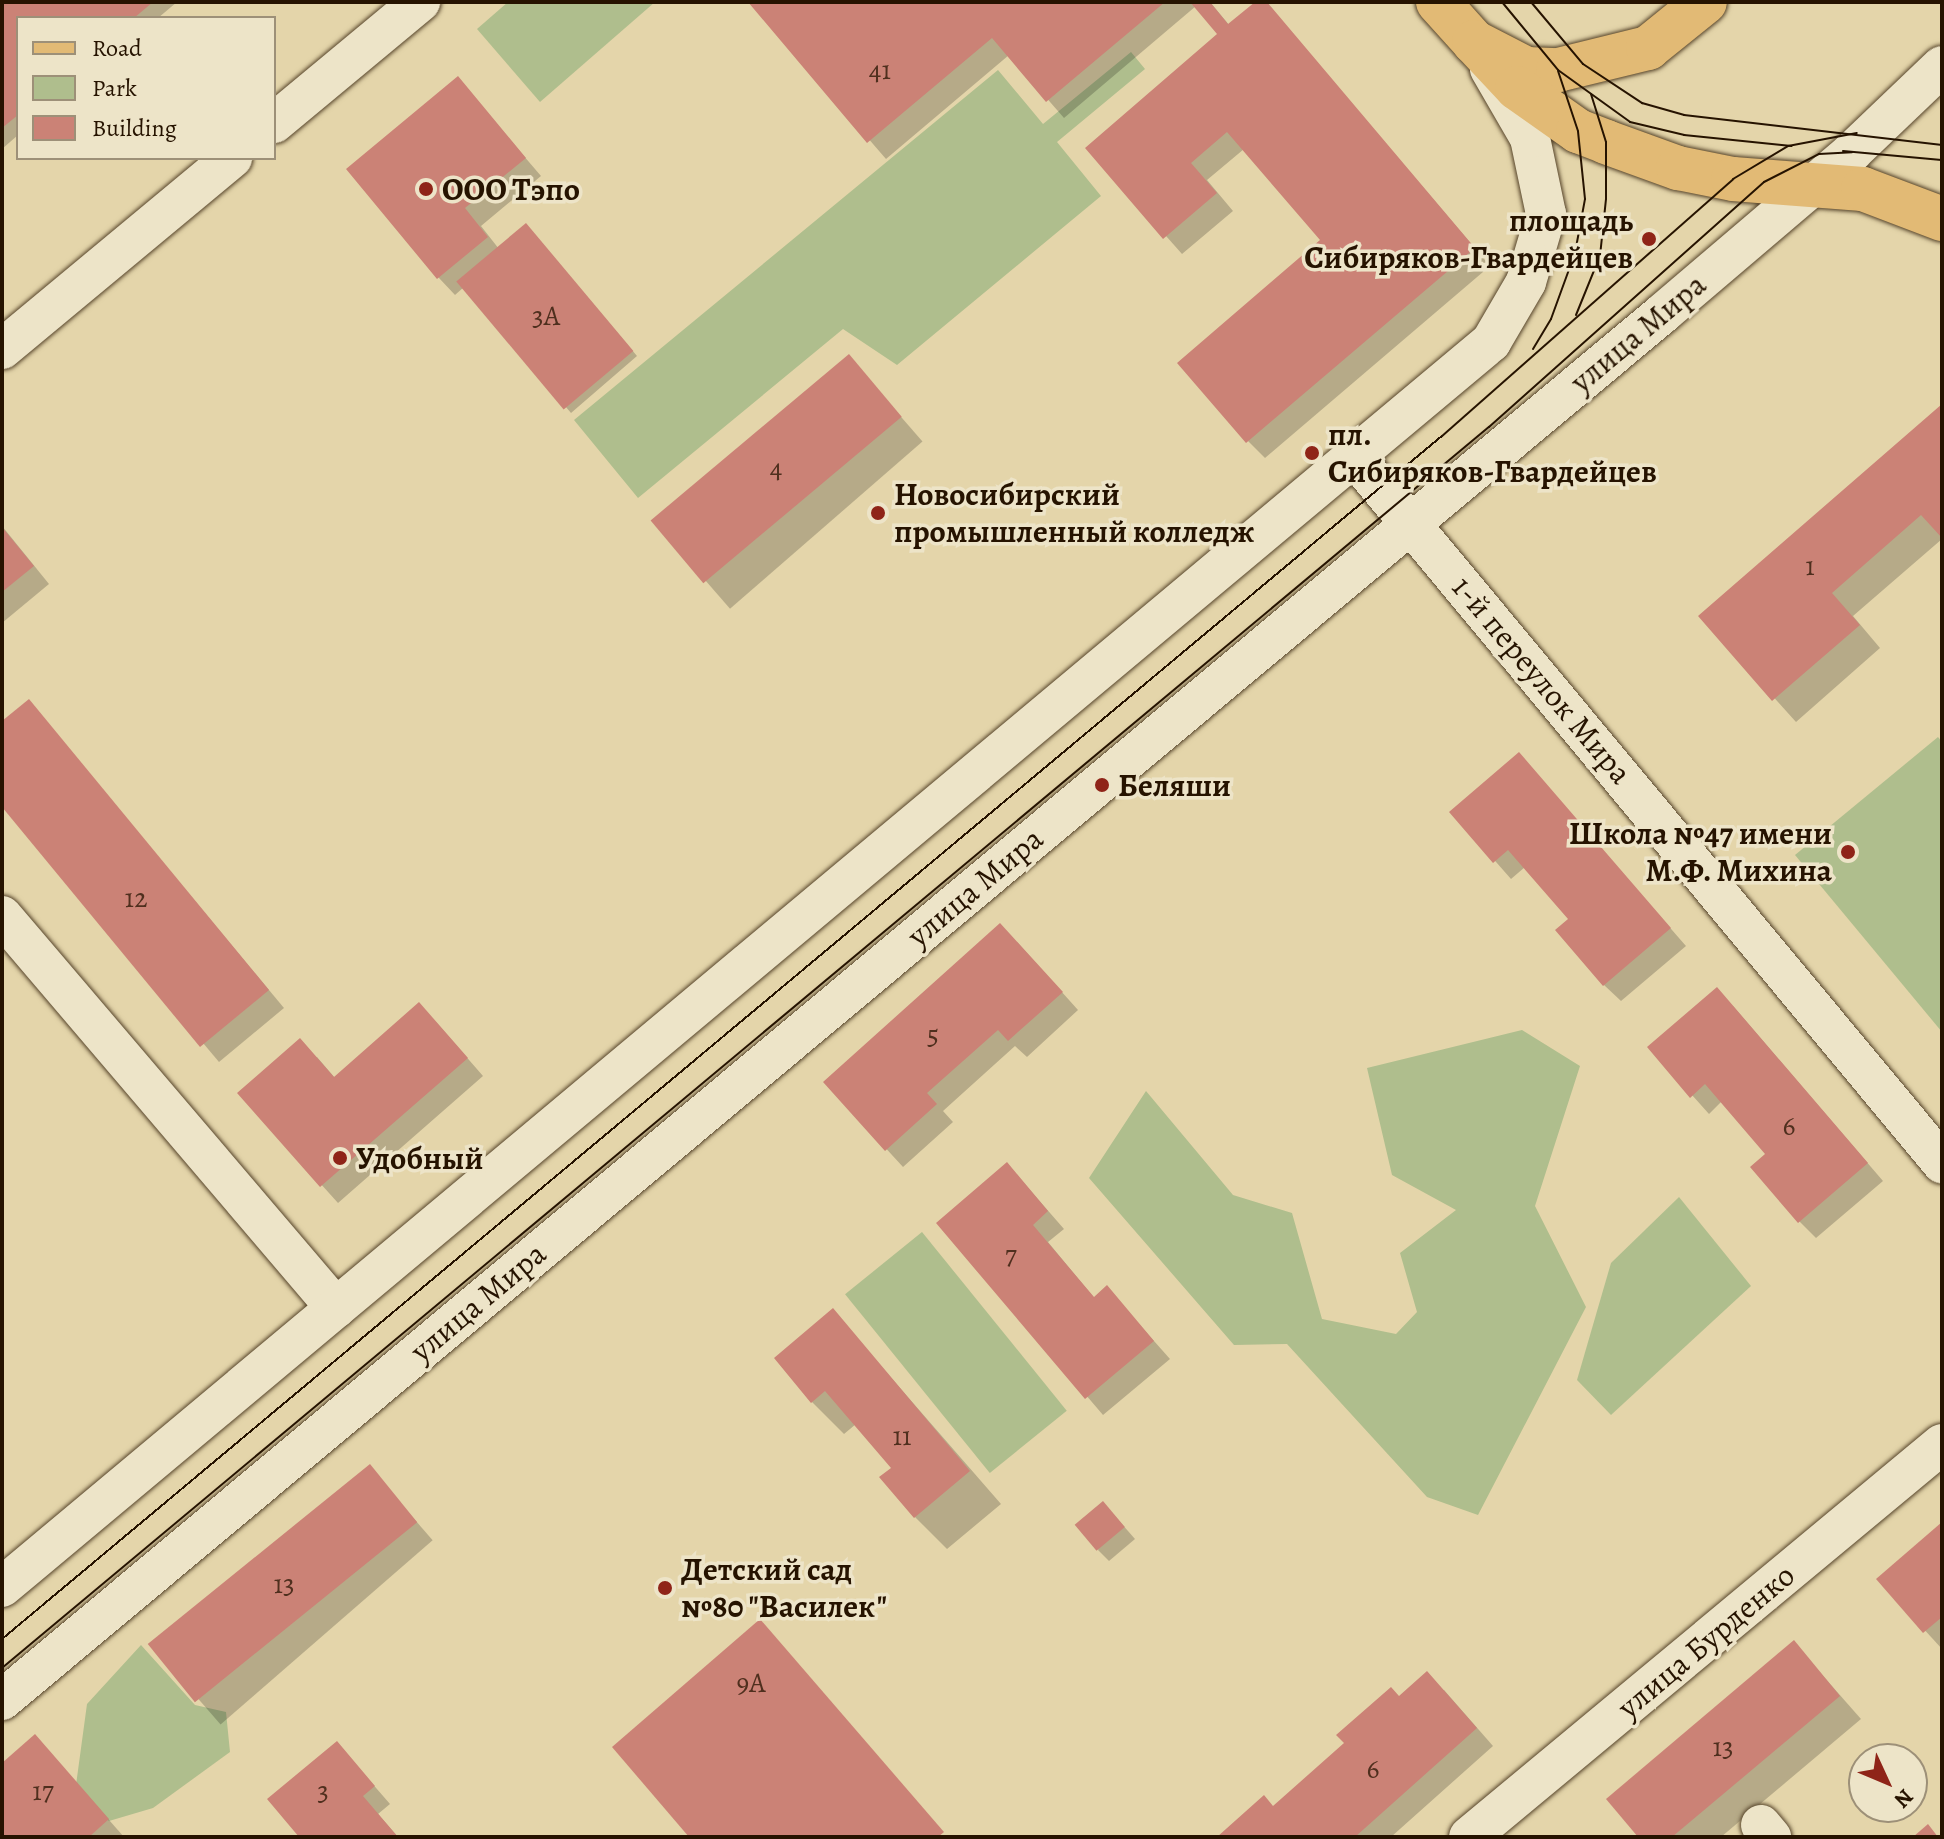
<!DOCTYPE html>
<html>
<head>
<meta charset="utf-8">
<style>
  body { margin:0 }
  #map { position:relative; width:1944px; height:1839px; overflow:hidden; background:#e4d5aa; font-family:Alegreya,serif }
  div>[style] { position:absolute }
  .green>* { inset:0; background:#afbe8d; transform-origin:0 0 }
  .shadow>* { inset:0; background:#0003; transform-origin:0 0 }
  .building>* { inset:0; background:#cb8276; transform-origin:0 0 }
  .roads { filter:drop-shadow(0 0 2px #56442a) drop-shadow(0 0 2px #56442a) }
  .minor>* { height:40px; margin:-20px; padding:0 20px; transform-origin:20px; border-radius:20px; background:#ede4c8 }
  .major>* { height:44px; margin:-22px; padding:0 22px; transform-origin:22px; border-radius:22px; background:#e2ba75 }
  .tram>* { height:2px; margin:-1px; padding:0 1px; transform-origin:1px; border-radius:1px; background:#261300 }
  .dots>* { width:22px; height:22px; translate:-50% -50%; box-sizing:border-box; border:4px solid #ede4c8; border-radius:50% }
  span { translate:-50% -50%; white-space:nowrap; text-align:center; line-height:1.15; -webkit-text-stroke:7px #ede4c8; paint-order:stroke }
  .number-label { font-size:28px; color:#4f2f1e }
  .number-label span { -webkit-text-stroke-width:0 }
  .poi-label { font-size:32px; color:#261300; font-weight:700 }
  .left { translate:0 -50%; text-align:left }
  .right { translate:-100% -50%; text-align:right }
  .street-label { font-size:32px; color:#261300 }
  .frame { position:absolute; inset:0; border:4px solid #261300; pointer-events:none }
  .legend { position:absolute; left:16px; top:16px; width:260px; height:144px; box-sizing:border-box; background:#ede4c8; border:2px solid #9d9078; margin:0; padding:10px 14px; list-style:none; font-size:24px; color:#261300 }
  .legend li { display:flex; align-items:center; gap:16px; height:40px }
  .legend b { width:40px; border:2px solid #9d9078 }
  .north { position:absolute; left:1848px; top:1743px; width:80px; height:80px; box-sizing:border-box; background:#ede4c8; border:2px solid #9d9078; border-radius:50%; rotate:134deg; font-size:22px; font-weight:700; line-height:32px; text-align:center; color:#261300 }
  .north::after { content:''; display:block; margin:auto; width:28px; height:36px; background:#8f2418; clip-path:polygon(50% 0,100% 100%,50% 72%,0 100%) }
</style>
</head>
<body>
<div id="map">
  <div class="green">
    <i style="clip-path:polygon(508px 2px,655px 2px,540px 102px,477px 29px)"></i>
    <i style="clip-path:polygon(1131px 52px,1145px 69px,1057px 142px,1101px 196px,897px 365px,843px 329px,638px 498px,574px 420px,998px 70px,1043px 124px)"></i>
    <i style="clip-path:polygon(1938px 737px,1942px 742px,1942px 1032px,1795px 855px)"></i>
    <i style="clip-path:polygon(1522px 1030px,1580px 1066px,1535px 1206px,1586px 1307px,1478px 1515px,1427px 1497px,1287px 1344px,1234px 1345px,1089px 1178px,1146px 1091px,1233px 1195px,1292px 1213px,1322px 1319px,1396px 1334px,1417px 1312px,1400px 1253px,1456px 1210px,1392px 1175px,1367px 1068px)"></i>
    <i style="clip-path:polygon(1679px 1197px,1751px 1286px,1611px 1415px,1577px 1380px,1611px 1263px)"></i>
    <i style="left:922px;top:1232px;width:230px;height:99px;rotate:51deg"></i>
    <i style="clip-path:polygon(141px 1645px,195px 1705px,226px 1712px,230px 1752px,153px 1808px,109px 1821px,76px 1785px,87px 1704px)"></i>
  </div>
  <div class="shadow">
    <i style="clip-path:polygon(2px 2px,177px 2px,158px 18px,18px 18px,18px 135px,2px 149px)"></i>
    <i style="clip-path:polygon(750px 2px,1210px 2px,1230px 26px,1265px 2px,1490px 266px,1265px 458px,1248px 441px,1323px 240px,1244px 149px,1207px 180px,1233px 211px,1182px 254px,1088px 148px,1220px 34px,1196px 6px,1064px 118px,1009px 55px,886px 159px)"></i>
    <i style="clip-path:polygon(458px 79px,541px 176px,481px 226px,499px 249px,531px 230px,637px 356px,571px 413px,464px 287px,455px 295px,439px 278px,349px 169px)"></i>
    <i style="left:849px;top:357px;width:112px;height:255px;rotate:49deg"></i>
    <i style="clip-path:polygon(1942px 406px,1942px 539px,1853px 616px,1880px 648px,1796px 722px,1701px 616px)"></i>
    <i style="clip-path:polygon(2px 526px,49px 584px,2px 623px)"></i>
    <i style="clip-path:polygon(29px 702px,284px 1008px,219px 1062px,2px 804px,2px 724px)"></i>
    <i style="clip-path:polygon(1519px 755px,1686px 946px,1621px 1001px,1604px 985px,1571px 920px,1525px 867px,1511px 879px,1452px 812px)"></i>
    <i style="clip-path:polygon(1017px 942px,1078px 1010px,1027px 1057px,1015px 1046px,943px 1111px,953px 1122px,903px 1167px,825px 1082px)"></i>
    <i style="clip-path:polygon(1733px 1006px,1883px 1181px,1816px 1238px,1799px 1221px,1768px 1154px,1722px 1101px,1709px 1114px,1649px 1047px)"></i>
    <i style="clip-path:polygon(436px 1022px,483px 1076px,338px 1203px,239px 1093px,317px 1057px,335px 1078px)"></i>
    <i style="clip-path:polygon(1023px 1182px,1064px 1229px,1048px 1242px,1095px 1299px,1107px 1288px,1170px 1359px,1103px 1415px,939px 1223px)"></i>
    <i style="clip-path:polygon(833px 1311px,1001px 1504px,947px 1549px,915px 1517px,893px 1468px,856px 1424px,844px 1434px,812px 1402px)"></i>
    <i style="left:369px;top:1467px;width:97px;height:281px;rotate:49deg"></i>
    <i style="clip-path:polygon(1114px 1515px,1135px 1539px,1109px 1561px,1098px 1550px)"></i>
    <i style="clip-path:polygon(1942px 1525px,1942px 1649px,1879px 1580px)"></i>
    <i style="clip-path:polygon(1794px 1643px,1861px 1719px,1721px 1837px,1640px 1837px)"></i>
    <i style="clip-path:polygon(1444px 1690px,1493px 1746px,1391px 1837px,1220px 1837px,1273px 1808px,1400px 1698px)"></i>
    <i style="clip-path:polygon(337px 1743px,390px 1804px,378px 1814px,398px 1837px,302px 1837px)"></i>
    <i style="clip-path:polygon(51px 1754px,124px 1837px,2px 1837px,2px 1766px)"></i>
  </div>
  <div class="building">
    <i style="clip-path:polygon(2px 2px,153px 2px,134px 18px,18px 18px,18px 115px,2px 128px)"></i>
    <i style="clip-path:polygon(748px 2px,1165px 2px,1046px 102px,992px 38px,867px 143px)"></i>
    <i style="clip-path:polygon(1190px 2px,1210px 2px,1228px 24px,1255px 2px,1267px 2px,1475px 248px,1246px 443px,1177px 363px,1320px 240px,1227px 132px,1191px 163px,1217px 193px,1163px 239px,1085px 148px,1217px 34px)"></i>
    <i style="clip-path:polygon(458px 76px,526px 158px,465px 208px,488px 237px,437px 279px,346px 169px)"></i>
    <i style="left:526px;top:223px;width:167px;height:91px;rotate:50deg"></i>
    <i style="left:849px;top:354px;width:82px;height:259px;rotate:50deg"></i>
    <i style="clip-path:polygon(1942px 404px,1942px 538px,1921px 515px,1832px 593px,1860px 625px,1772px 701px,1698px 616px)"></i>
    <i style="clip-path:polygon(2px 527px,34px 566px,2px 592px)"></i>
    <i style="clip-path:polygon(29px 699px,269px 990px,200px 1047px,2px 807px,2px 721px)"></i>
    <i style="clip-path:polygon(1519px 752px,1671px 928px,1603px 986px,1555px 930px,1568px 919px,1508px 850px,1493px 863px,1449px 812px)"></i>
    <i style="clip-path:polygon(1000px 923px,1063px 992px,1008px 1041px,998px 1030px,927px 1093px,937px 1104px,885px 1151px,823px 1082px)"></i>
    <i style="clip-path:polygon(1717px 987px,1868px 1163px,1798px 1223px,1750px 1167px,1765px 1154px,1705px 1084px,1690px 1098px,1647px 1047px)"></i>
    <i style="clip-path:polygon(419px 1002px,468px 1058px,320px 1187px,237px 1093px,300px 1038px,334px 1077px)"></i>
    <i style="clip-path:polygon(1007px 1162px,1048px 1211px,1033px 1225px,1094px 1297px,1107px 1285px,1154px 1341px,1085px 1399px,936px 1223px)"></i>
    <i style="clip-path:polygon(833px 1308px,970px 1471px,914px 1518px,879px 1477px,891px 1468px,825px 1391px,811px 1403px,774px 1358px)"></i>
    <i style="left:370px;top:1464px;width:75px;height:286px;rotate:51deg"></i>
    <i style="left:1103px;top:1501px;width:34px;height:37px;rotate:50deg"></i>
    <i style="clip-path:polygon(1942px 1522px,1942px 1617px,1923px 1633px,1876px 1579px)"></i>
    <i style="clip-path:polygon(760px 1619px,944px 1832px,938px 1837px,689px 1837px,612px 1747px)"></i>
    <i style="clip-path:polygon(1794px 1640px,1840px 1696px,1672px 1837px,1638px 1837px,1606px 1799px)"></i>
    <i style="clip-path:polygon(1427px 1671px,1477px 1728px,1355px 1837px,1217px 1837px,1264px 1795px,1273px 1806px,1344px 1743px,1336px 1735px,1391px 1687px,1399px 1696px)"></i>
    <i style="clip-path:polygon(35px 1734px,109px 1819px,89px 1837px,2px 1837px,2px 1763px)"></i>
    <i style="clip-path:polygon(337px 1741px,375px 1786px,363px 1796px,398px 1837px,299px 1837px,267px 1799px)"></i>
    <i style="clip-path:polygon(1928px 1824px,1938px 1837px,1913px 1837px)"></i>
  </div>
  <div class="roads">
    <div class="minor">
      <i style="left:274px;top:123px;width:190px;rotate:-39.7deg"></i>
      <i style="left:2px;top:349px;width:299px;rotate:-39.7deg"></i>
      <i style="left:1354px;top:456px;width:920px;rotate:50.25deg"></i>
      <i style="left:2px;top:916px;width:515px;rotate:49.57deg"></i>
      <i style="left:2px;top:1587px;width:1941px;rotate:-39.9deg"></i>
      <i style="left:1491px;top:342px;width:69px;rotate:-59.7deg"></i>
      <i style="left:1526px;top:282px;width:71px;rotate:-73.6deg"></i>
      <i style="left:1546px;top:214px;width:78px;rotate:-101.9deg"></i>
      <i style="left:1530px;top:138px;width:80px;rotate:-120.1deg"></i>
      <i style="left:2px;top:1700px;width:2164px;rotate:-39.86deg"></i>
      <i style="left:1663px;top:313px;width:248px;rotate:-40.4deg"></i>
      <i style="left:1852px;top:152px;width:124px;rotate:-43.7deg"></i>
      <i style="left:1761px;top:1825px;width:16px;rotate:50deg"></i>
      <i style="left:1469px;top:1837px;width:615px;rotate:-39.72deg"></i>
    </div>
    <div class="major">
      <i style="left:1438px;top:2px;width:54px;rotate:48deg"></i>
      <i style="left:1474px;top:42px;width:59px;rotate:27.4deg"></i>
      <i style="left:1526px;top:69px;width:32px;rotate:2deg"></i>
      <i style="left:1558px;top:70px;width:93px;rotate:-13.7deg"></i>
      <i style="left:1648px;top:48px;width:73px;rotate:-38.9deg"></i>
      <i style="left:1474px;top:42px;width:63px;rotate:46.9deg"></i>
      <i style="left:1517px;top:88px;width:75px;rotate:35.2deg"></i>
      <i style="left:1578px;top:131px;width:30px;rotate:21deg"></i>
      <i style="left:1606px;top:142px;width:77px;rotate:19.9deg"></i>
      <i style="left:1678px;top:168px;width:56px;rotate:11.3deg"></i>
      <i style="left:1733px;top:179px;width:130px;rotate:4.4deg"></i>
      <i style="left:1863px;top:189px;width:85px;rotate:20.8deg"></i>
    </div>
  </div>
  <div class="tram">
    <i style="left:1502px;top:2px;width:88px;rotate:50.5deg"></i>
    <i style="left:1558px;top:70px;width:89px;rotate:35.8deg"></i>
    <i style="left:1630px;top:122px;width:56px;rotate:13.5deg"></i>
    <i style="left:1684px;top:135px;width:108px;rotate:5.9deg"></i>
    <i style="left:1531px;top:2px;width:81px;rotate:50deg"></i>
    <i style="left:1583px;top:64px;width:71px;rotate:33.5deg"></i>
    <i style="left:1642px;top:103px;width:44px;rotate:15.9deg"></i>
    <i style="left:1684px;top:115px;width:260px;rotate:6.6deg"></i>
    <i style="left:1843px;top:151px;width:99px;rotate:5.2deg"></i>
    <i style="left:1576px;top:315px;width:64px;rotate:-67.9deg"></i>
    <i style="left:1600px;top:256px;width:57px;rotate:-84deg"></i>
    <i style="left:1606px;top:199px;width:57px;rotate:-90deg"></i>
    <i style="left:1606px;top:142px;width:50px;rotate:-107.4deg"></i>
    <i style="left:1533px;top:349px;width:35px;rotate:-59deg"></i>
    <i style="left:1551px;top:319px;width:70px;rotate:-70deg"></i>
    <i style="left:1575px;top:253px;width:55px;rotate:-79.5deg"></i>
    <i style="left:1585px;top:199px;width:68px;rotate:-95.9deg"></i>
    <i style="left:1578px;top:131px;width:63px;rotate:-108.4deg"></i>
    <i style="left:2px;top:1639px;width:1876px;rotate:-39.88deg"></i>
    <i style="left:1442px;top:436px;width:388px;rotate:-41.4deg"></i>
    <i style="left:1733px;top:179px;width:64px;rotate:-31deg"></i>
    <i style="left:1788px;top:146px;width:70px;rotate:-10.7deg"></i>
    <i style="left:2px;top:1668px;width:1937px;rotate:-39.85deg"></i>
    <i style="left:1489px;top:427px;width:368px;rotate:-41.7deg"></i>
    <i style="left:1764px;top:182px;width:62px;rotate:-27deg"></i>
    <i style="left:1819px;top:154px;width:33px;rotate:-3deg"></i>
  </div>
  <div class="dots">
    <i style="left:426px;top:189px;background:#8f2418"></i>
    <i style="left:1649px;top:239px;background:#8f2418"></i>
    <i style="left:1312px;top:453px;background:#8f2418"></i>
    <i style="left:878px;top:513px;background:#8f2418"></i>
    <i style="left:1102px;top:785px;background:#8f2418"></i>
    <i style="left:1848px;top:852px;background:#8f2418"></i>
    <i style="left:340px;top:1158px;background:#8f2418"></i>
    <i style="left:665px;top:1588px;background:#8f2418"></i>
  </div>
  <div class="number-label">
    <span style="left:880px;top:70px">41</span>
    <span style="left:546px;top:316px">3А</span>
    <span style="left:776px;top:468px">4</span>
    <span style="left:1810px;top:566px">1</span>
    <span style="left:136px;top:898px">12</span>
    <span style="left:933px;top:1035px">5</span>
    <span style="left:1789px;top:1126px">6</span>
    <span style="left:1011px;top:1255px">7</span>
    <span style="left:902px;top:1436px">11</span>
    <span style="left:284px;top:1584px">13</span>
    <span style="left:751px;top:1683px">9А</span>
    <span style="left:1723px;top:1747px">13</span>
    <span style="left:1373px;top:1769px">6</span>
    <span style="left:43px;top:1791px">17</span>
    <span style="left:323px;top:1791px">3</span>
  </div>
  <div class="poi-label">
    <span class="left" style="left:442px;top:189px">ООО Тэпо</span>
    <span class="right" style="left:1633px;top:239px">площадь<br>Сибиряков-Гвардейцев</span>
    <span class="left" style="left:1328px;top:453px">пл.<br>Сибиряков-Гвардейцев</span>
    <span class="left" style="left:894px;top:513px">Новосибирский<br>промышленный колледж</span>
    <span class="left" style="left:1118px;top:785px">Беляши</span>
    <span class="right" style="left:1832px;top:852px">Школа №47 имени<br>М.Ф. Михина</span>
    <span class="left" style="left:356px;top:1158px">Удобный</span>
    <span class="left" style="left:681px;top:1588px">Детский сад<br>№80 "Василек"</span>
  </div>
  <div class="street-label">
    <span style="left:1638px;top:333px;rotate:-40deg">улица Мира</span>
    <span style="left:1542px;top:680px;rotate:50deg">1-й переулок Мира</span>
    <span style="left:975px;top:887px;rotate:-40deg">улица Мира</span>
    <span style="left:478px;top:1302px;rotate:-40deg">улица Мира</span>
    <span style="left:1706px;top:1641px;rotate:-40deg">улица Бурденко</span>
  </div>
  <div class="frame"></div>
  <ul class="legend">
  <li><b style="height:10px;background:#e2ba75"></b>Road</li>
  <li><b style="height:22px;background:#afbe8d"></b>Park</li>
  <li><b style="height:22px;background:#cb8276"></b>Building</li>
  </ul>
  <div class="north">N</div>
</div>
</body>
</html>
